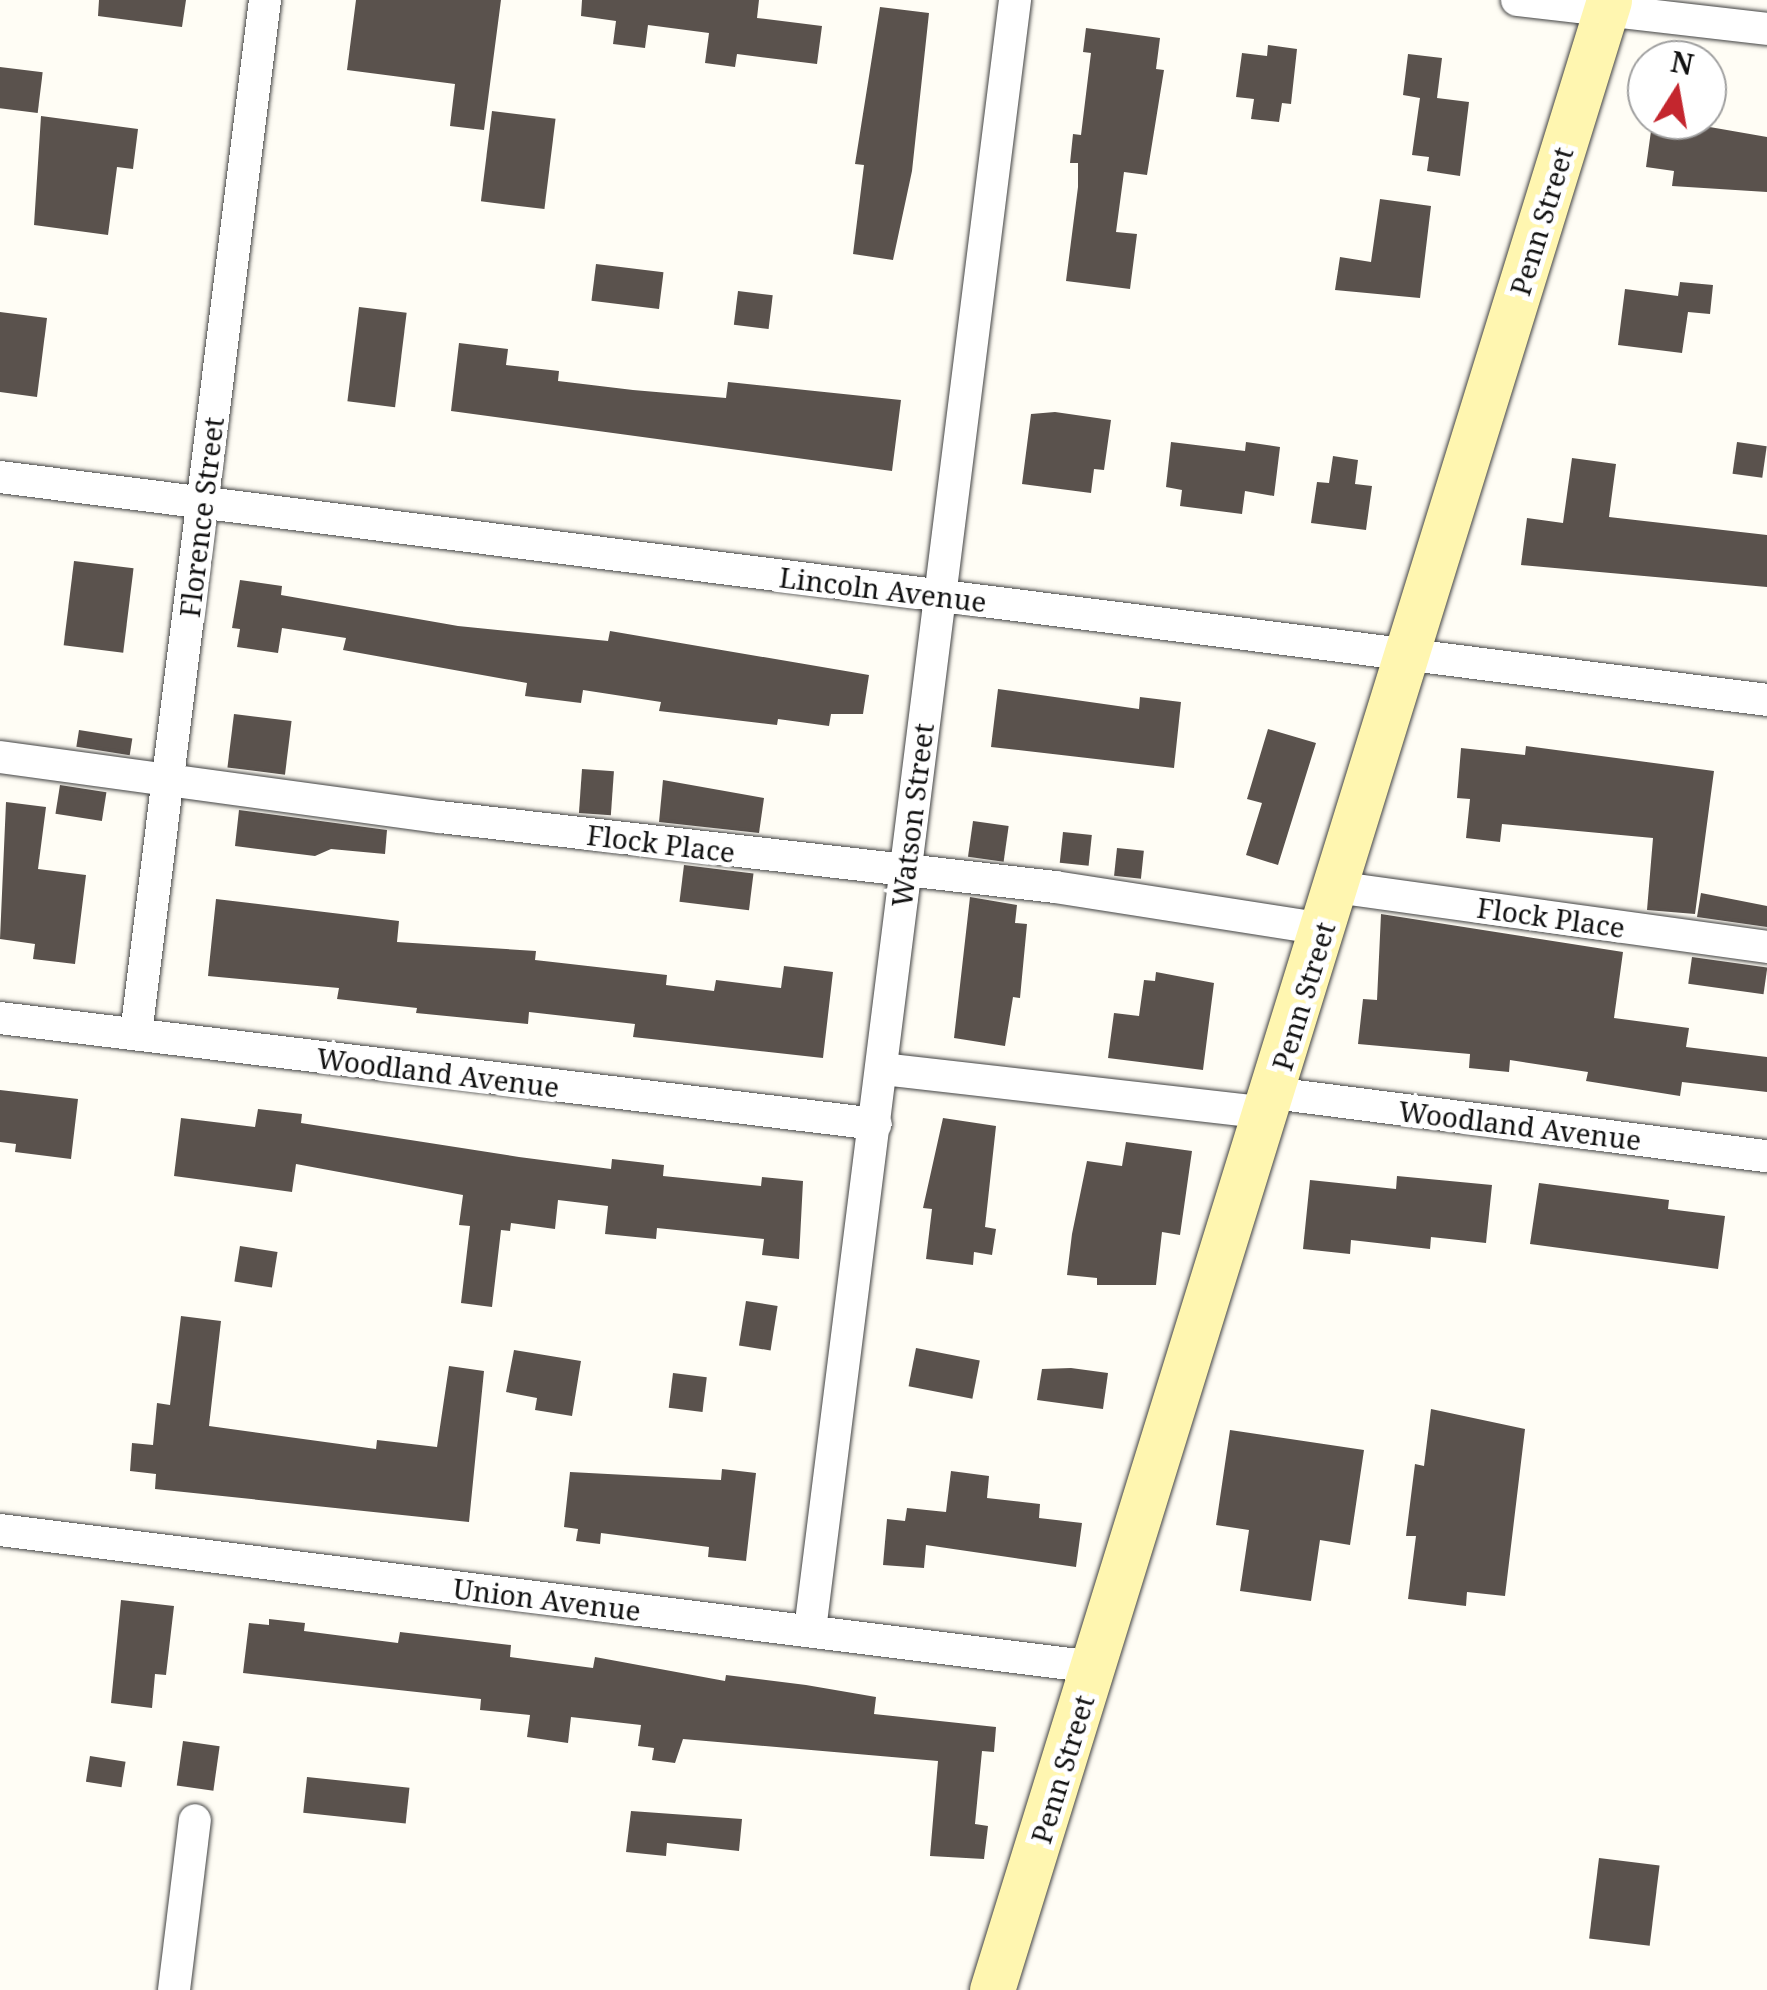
<!DOCTYPE html>
<html>
<head>
<meta charset="utf-8">
<style>
  body { margin:0 }
  #map { position:relative; width:1767px; height:1990px; overflow:hidden; background:#fffdf5; font-family:"Noto Serif",serif }
  div>[style] { position:absolute }
  .building>* { inset:0; background:#5a524d; transform-origin:0 0 }
  .roads { filter:drop-shadow(0 0 2px #444) drop-shadow(0 0 2px #444) }
  .street>* { height:32px; margin:-16px; padding:0 16px; transform-origin:16px; border-radius:16px; background:#fff }
  .secondary>* { height:45px; margin:-22.5px; padding:0 22.5px; transform-origin:22.5px; border-radius:22.5px; background:#fff6b0 }
  span { translate:-50% -50%; white-space:nowrap; text-align:center; line-height:1.15; -webkit-text-stroke:10px #fff; paint-order:stroke }
  .street-label { font-size:28px; color:#111 }
  .north { position:absolute; left:1627px; top:40px; width:100px; height:100px; box-sizing:border-box; background:#fff; border:2px solid #a0a0a0; border-radius:50%; rotate:11deg; font-size:28px; font-weight:700; line-height:40px; text-align:center; color:#111 }
  .north::after { content:''; display:block; margin:auto; width:35px; height:45px; background:#c4262e; clip-path:polygon(50% 0,100% 100%,50% 72%,0 100%) }
</style>
</head>
<body>
<div id="map">
  <div class="building">
    <i style="clip-path:polygon(99px 0,186px 0,182px 27px,98px 16px)"></i>
    <i style="clip-path:polygon(356px 0,501px 0,484px 130px,450px 126px,455px 84px,347px 70px)"></i>
    <i style="clip-path:polygon(582px 0,759px 0,757px 18px,822px 26px,817px 64px,737px 54px,735px 67px,705px 63px,709px 33px,648px 25px,645px 48px,613px 44px,616px 21px,581px 16px)"></i>
    <i style="clip-path:polygon(880px 7px,929px 13px,912px 171px,893px 260px,853px 254px,864px 165px,855px 164px)"></i>
    <i style="clip-path:polygon(1086px 28px,1160px 38px,1156px 69px,1164px 70px,1147px 175px,1124px 172px,1116px 232px,1137px 234px,1130px 289px,1066px 281px,1078px 187px,1078px 163px,1070px 163px,1073px 134px,1081px 135px,1091px 53px,1083px 52px)"></i>
    <i style="clip-path:polygon(1268px 45px,1297px 49px,1291px 104px,1282px 103px,1279px 122px,1251px 119px,1254px 99px,1236px 97px,1242px 53px,1267px 56px)"></i>
    <i style="clip-path:polygon(1408px 54px,1442px 58px,1437px 98px,1469px 102px,1460px 176px,1427px 171px,1429px 157px,1412px 155px,1420px 98px,1403px 95px)"></i>
    <i style="left:0;top:67px;width:43px;height:41px;rotate:7deg"></i>
    <i style="left:492px;top:111px;width:64px;height:91px;rotate:7deg"></i>
    <i style="clip-path:polygon(41px 116px,138px 129px,133px 169px,117px 167px,108px 235px,34px 225px)"></i>
    <i style="clip-path:polygon(1681px 122px,1767px 137px,1767px 192px,1672px 186px,1674px 171px,1646px 167px,1651px 131px,1679px 135px)"></i>
    <i style="clip-path:polygon(1380px 199px,1431px 206px,1420px 298px,1335px 290px,1340px 257px,1371px 262px)"></i>
    <i style="left:596px;top:264px;width:68px;height:37px;rotate:7deg"></i>
    <i style="clip-path:polygon(1680px 282px,1713px 285px,1710px 314px,1688px 312px,1682px 353px,1618px 345px,1625px 289px,1678px 296px)"></i>
    <i style="left:738px;top:291px;width:35px;height:34px;rotate:7deg"></i>
    <i style="left:359px;top:307px;width:48px;height:95px;rotate:7deg"></i>
    <i style="clip-path:polygon(0 312px,47px 318px,37px 397px,0 392px)"></i>
    <i style="clip-path:polygon(459px 343px,508px 349px,506px 365px,559px 371px,558px 381px,633px 390px,726px 398px,728px 382px,901px 400px,892px 471px,451px 411px)"></i>
    <i style="clip-path:polygon(1055px 412px,1111px 420px,1104px 470px,1094px 469px,1091px 493px,1022px 484px,1031px 414px)"></i>
    <i style="clip-path:polygon(1171px 442px,1245px 451px,1246px 442px,1280px 447px,1274px 496px,1245px 491px,1242px 514px,1180px 506px,1182px 490px,1166px 487px)"></i>
    <i style="left:1737px;top:442px;width:30px;height:32px;rotate:8deg"></i>
    <i style="clip-path:polygon(1333px 456px,1358px 460px,1355px 484px,1372px 486px,1366px 530px,1311px 523px,1317px 482px,1329px 483px)"></i>
    <i style="clip-path:polygon(1572px 458px,1616px 464px,1609px 517px,1767px 535px,1767px 587px,1521px 565px,1527px 518px,1563px 523px)"></i>
    <i style="left:74px;top:561px;width:60px;height:85px;rotate:7deg"></i>
    <i style="clip-path:polygon(240px 580px,282px 586px,281px 595px,458px 626px,608px 641px,610px 631px,869px 675px,863px 714px,831px 714px,829px 726px,778px 719px,777px 725px,659px 711px,661px 702px,583px 690px,581px 703px,525px 696px,527px 683px,343px 650px,346px 638px,282px 628px,278px 653px,237px 647px,240px 629px,232px 628px)"></i>
    <i style="clip-path:polygon(998px 689px,1139px 709px,1140px 697px,1181px 702px,1174px 768px,991px 747px)"></i>
    <i style="left:234px;top:714px;width:58px;height:54px;rotate:7deg"></i>
    <i style="clip-path:polygon(1268px 729px,1316px 743px,1278px 865px,1246px 855px,1262px 803px,1247px 799px)"></i>
    <i style="left:79px;top:730px;width:54px;height:17px;rotate:9deg"></i>
    <i style="clip-path:polygon(1526px 746px,1714px 771px,1695px 914px,1647px 910px,1653px 838px,1502px 824px,1500px 842px,1466px 838px,1470px 799px,1457px 798px,1461px 748px,1525px 755px)"></i>
    <i style="left:582px;top:769px;width:32px;height:44px;rotate:4deg"></i>
    <i style="clip-path:polygon(663px 780px,764px 798px,759px 833px,659px 822px)"></i>
    <i style="left:60px;top:785px;width:47px;height:29px;rotate:9deg"></i>
    <i style="clip-path:polygon(6px 802px,46px 807px,38px 869px,86px 875px,75px 964px,33px 959px,35px 944px,0 939px)"></i>
    <i style="clip-path:polygon(239px 810px,387px 830px,385px 854px,331px 849px,315px 856px,235px 846px)"></i>
    <i style="left:973px;top:821px;width:36px;height:36px;rotate:8deg"></i>
    <i style="left:1063px;top:832px;width:29px;height:31px;rotate:6deg"></i>
    <i style="left:1117px;top:848px;width:27px;height:28px;rotate:6deg"></i>
    <i style="left:684px;top:865px;width:70px;height:37px;rotate:7deg"></i>
    <i style="clip-path:polygon(1701px 893px,1767px 906px,1767px 927px,1697px 917px)"></i>
    <i style="clip-path:polygon(970px 897px,1017px 905px,1015px 923px,1027px 924px,1020px 998px,1013px 997px,1005px 1046px,954px 1038px)"></i>
    <i style="clip-path:polygon(216px 899px,399px 921px,397px 942px,536px 951px,535px 960px,667px 975px,666px 985px,714px 991px,716px 980px,781px 988px,784px 966px,833px 972px,823px 1058px,633px 1037px,635px 1024px,529px 1012px,528px 1024px,416px 1013px,417px 1008px,337px 999px,339px 988px,208px 976px)"></i>
    <i style="clip-path:polygon(1381px 914px,1623px 952px,1614px 1018px,1689px 1028px,1686px 1047px,1767px 1057px,1767px 1092px,1682px 1082px,1680px 1096px,1586px 1081px,1588px 1072px,1510px 1060px,1509px 1072px,1469px 1068px,1470px 1054px,1358px 1044px,1363px 999px,1377px 1000px)"></i>
    <i style="left:1692px;top:957px;width:76px;height:27px;rotate:8deg"></i>
    <i style="clip-path:polygon(1156px 972px,1214px 983px,1203px 1070px,1108px 1058px,1114px 1013px,1139px 1016px,1144px 980px,1155px 981px)"></i>
    <i style="clip-path:polygon(0 1090px,78px 1099px,71px 1159px,15px 1152px,16px 1144px,0 1142px)"></i>
    <i style="clip-path:polygon(258px 1109px,302px 1114px,301px 1123px,519px 1157px,611px 1169px,612px 1159px,664px 1165px,663px 1176px,761px 1186px,762px 1177px,803px 1181px,799px 1259px,762px 1255px,764px 1239px,657px 1228px,656px 1239px,605px 1234px,608px 1206px,558px 1200px,555px 1229px,511px 1223px,510px 1231px,501px 1230px,492px 1307px,461px 1303px,470px 1226px,459px 1225px,463px 1195px,296px 1164px,292px 1192px,174px 1176px,181px 1118px,255px 1127px)"></i>
    <i style="clip-path:polygon(943px 1118px,996px 1126px,985px 1227px,996px 1229px,992px 1255px,974px 1252px,973px 1265px,926px 1259px,932px 1209px,923px 1208px)"></i>
    <i style="clip-path:polygon(1126px 1142px,1192px 1151px,1180px 1235px,1162px 1232px,1156px 1285px,1097px 1285px,1097px 1278px,1067px 1275px,1072px 1234px,1087px 1161px,1122px 1166px)"></i>
    <i style="clip-path:polygon(1397px 1176px,1492px 1185px,1486px 1243px,1431px 1237px,1430px 1249px,1351px 1240px,1350px 1254px,1303px 1249px,1310px 1180px,1396px 1189px)"></i>
    <i style="clip-path:polygon(1539px 1183px,1669px 1200px,1668px 1209px,1725px 1216px,1718px 1269px,1530px 1244px)"></i>
    <i style="left:240px;top:1246px;width:38px;height:36px;rotate:9deg"></i>
    <i style="left:746px;top:1301px;width:32px;height:45px;rotate:9deg"></i>
    <i style="clip-path:polygon(181px 1316px,221px 1321px,209px 1426px,376px 1449px,377px 1440px,437px 1447px,449px 1366px,484px 1371px,469px 1522px,155px 1489px,156px 1474px,130px 1471px,132px 1443px,153px 1445px,157px 1403px,170px 1405px)"></i>
    <i style="left:916px;top:1348px;width:65px;height:39px;rotate:11deg"></i>
    <i style="clip-path:polygon(514px 1350px,581px 1361px,572px 1416px,535px 1410px,537px 1398px,506px 1392px)"></i>
    <i style="clip-path:polygon(1071px 1368px,1108px 1373px,1103px 1409px,1037px 1400px,1042px 1369px)"></i>
    <i style="left:673px;top:1373px;width:34px;height:35px;rotate:7deg"></i>
    <i style="clip-path:polygon(1431px 1409px,1525px 1429px,1505px 1596px,1467px 1592px,1466px 1606px,1408px 1599px,1416px 1536px,1406px 1536px,1415px 1464px,1424px 1466px)"></i>
    <i style="clip-path:polygon(1230px 1430px,1364px 1450px,1350px 1545px,1320px 1540px,1311px 1601px,1240px 1591px,1249px 1530px,1216px 1525px)"></i>
    <i style="clip-path:polygon(722px 1469px,756px 1473px,746px 1561px,708px 1557px,709px 1547px,601px 1533px,600px 1544px,576px 1541px,578px 1529px,564px 1527px,570px 1472px,721px 1480px)"></i>
    <i style="clip-path:polygon(951px 1471px,989px 1476px,987px 1498px,1040px 1504px,1039px 1518px,1082px 1523px,1076px 1567px,926px 1545px,924px 1568px,883px 1565px,887px 1519px,905px 1521px,907px 1508px,946px 1512px)"></i>
    <i style="clip-path:polygon(121px 1600px,174px 1606px,166px 1675px,155px 1674px,152px 1708px,111px 1703px)"></i>
    <i style="clip-path:polygon(269px 1619px,305px 1623px,304px 1631px,398px 1643px,400px 1632px,511px 1645px,510px 1657px,593px 1668px,595px 1657px,725px 1681px,726px 1675px,806px 1685px,876px 1697px,874px 1714px,996px 1727px,994px 1752px,982px 1751px,975px 1824px,988px 1826px,984px 1859px,930px 1856px,938px 1761px,683px 1739px,675px 1763px,652px 1760px,654px 1748px,638px 1746px,641px 1725px,571px 1717px,568px 1743px,527px 1737px,530px 1715px,480px 1710px,481px 1699px,243px 1673px,249px 1623px,269px 1625px)"></i>
    <i style="left:183px;top:1741px;width:37px;height:45px;rotate:8deg"></i>
    <i style="left:90px;top:1756px;width:36px;height:26px;rotate:9deg"></i>
    <i style="left:307px;top:1777px;width:103px;height:36px;rotate:6deg"></i>
    <i style="clip-path:polygon(631px 1811px,742px 1819px,739px 1851px,667px 1843px,666px 1856px,626px 1852px)"></i>
    <i style="left:1599px;top:1858px;width:61px;height:81px;rotate:7deg"></i>
  </div>
  <div class="roads">
    <div class="street">
      <i style="left:1517px;top:0;width:252px;rotate:6.6deg"></i>
      <i style="left:0;top:477px;width:1781px;rotate:7.19deg"></i>
      <i style="left:0;top:757px;width:444px;rotate:7.8deg"></i>
      <i style="left:440px;top:817px;width:619px;rotate:6.49deg"></i>
      <i style="left:1055px;top:887px;width:271px;rotate:8.9deg"></i>
      <i style="left:1335px;top:887px;width:436px;rotate:7.9deg"></i>
      <i style="left:0;top:1018px;width:882px;rotate:6.9deg"></i>
      <i style="left:136px;top:1034px;width:1042px;rotate:-82.89deg"></i>
      <i style="left:882px;top:1069px;width:388px;rotate:6.5deg"></i>
      <i style="left:1273px;top:1093px;width:498px;rotate:7.3deg"></i>
      <i style="left:0;top:1530px;width:1103px;rotate:7.14deg"></i>
      <i style="left:810px;top:1630px;width:1643px;rotate:-82.83deg"></i>
      <i style="left:174px;top:1990px;width:171px;rotate:-83deg"></i>
    </div>
    <div class="secondary">
      <i style="left:992px;top:1990px;width:2083px;rotate:-72.77deg"></i>
    </div>
  </div>
  <div class="street-label">
    <span style="left:1541px;top:221px;rotate:-73deg">Penn Street</span>
    <span style="left:201px;top:517px;rotate:-83deg">Florence Street</span>
    <span style="left:883px;top:589px;rotate:7deg">Lincoln Avenue</span>
    <span style="left:912px;top:815px;rotate:-83deg">Watson Street</span>
    <span style="left:661px;top:843px;rotate:7deg">Flock Place</span>
    <span style="left:1551px;top:917px;rotate:8deg">Flock Place</span>
    <span style="left:1303px;top:996px;rotate:-73deg">Penn Street</span>
    <span style="left:438px;top:1072px;rotate:7deg">Woodland Avenue</span>
    <span style="left:1520px;top:1125px;rotate:7deg">Woodland Avenue</span>
    <span style="left:547px;top:1599px;rotate:7deg">Union Avenue</span>
    <span style="left:1062px;top:1769px;rotate:-73deg">Penn Street</span>
  </div>
  <div class="north">N</div>
</div>
</body>
</html>
